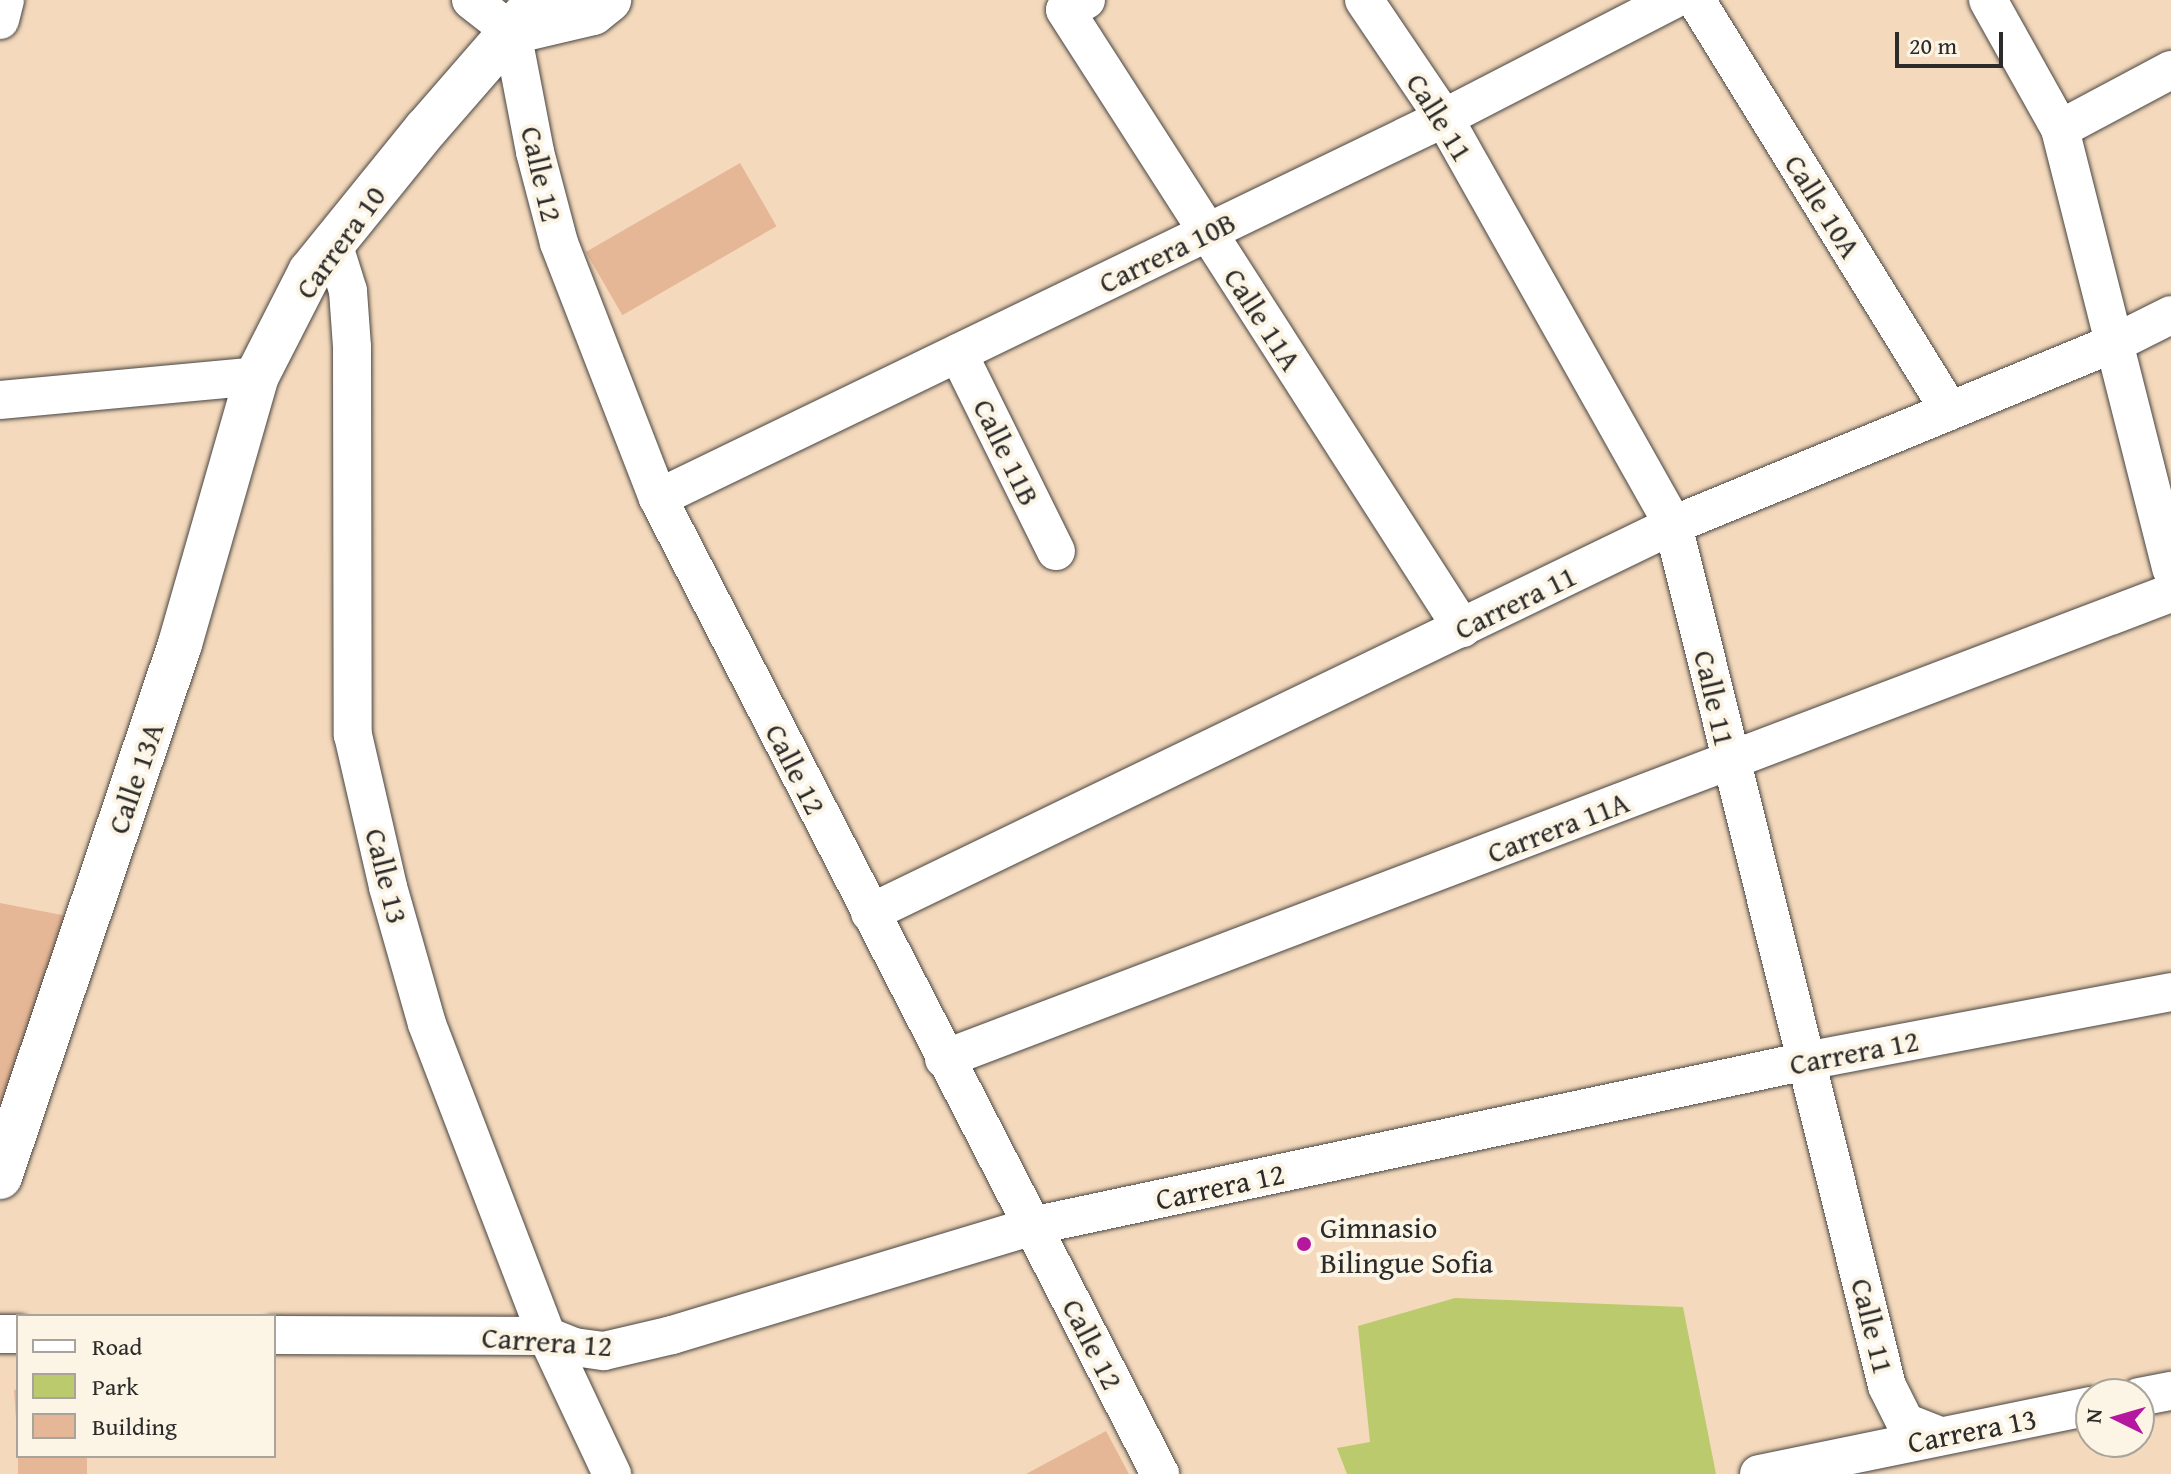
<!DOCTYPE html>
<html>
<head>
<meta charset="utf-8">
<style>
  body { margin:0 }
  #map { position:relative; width:2171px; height:1474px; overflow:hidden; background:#f4d9bc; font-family:"Gentium Book Plus",serif }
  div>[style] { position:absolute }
  .green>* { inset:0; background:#bbca6c }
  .building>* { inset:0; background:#e5b796; transform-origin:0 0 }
  .roads { filter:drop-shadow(0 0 2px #494541) drop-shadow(0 0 2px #494541) }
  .minor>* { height:38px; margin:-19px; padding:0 19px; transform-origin:19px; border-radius:19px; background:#fff }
  .major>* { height:44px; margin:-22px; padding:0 22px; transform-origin:22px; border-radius:22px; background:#fff }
  .dots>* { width:22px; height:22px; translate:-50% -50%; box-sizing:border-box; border:4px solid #fcf5e5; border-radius:50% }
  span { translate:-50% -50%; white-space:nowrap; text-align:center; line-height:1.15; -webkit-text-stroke:8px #fcf5e5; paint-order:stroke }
  .street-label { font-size:30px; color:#2b2b2b }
  .poi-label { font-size:30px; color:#2b2b2b }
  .left { translate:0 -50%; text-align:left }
  .legend { position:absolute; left:16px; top:1314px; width:260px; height:144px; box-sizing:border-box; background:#fcf5e5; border:2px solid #a8a49b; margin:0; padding:10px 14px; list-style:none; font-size:24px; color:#2b2b2b }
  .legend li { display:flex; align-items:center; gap:16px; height:40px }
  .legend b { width:40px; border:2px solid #a8a49b }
  .north { position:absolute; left:2075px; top:1378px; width:80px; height:80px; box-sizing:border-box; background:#fcf5e5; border:2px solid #a8a49b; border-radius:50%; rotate:275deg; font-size:22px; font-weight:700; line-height:32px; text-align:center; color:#2b2b2b }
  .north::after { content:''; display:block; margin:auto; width:28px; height:36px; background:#b5179e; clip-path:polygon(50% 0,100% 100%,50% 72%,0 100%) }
  .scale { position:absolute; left:1895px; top:32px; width:108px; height:36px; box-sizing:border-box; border:4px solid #2b2b2b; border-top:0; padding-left:10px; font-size:24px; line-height:28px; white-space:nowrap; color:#2b2b2b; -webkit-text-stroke:6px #fcf5e5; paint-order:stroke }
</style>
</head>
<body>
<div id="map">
  <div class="green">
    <i style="clip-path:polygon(1455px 1298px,1683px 1307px,1716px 1474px,1347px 1474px,1337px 1448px,1370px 1442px,1358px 1326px)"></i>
  </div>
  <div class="building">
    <i style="left:740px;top:163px;width:73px;height:178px;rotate:60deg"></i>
    <i style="clip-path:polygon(0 903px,67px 916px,0 1114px)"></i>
    <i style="clip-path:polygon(18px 1389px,18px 1419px,16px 1419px,14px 1390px)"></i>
    <i style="clip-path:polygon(1106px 1431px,1129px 1474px,1026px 1474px)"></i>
    <i style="left:18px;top:1456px;width:69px;height:18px"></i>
  </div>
  <div class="roads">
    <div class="minor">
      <i style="left:471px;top:0;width:52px;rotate:38deg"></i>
      <i style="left:512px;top:32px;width:122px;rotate:79.1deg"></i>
      <i style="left:535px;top:152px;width:94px;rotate:75.2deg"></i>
      <i style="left:559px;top:243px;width:274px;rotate:68.8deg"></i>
      <i style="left:658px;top:498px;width:1098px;rotate:62.78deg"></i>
      <i style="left:1086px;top:0;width:23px;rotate:155deg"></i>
      <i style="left:1065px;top:10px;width:735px;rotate:57.28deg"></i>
      <i style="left:1364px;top:0;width:143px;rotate:55.9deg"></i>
      <i style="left:1444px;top:118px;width:467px;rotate:60.6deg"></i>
      <i style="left:1673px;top:525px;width:887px;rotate:76.04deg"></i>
      <i style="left:1887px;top:1386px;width:40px;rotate:63.4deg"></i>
      <i style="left:1905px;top:1422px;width:38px;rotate:22deg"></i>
      <i style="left:1696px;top:0;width:483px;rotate:58.3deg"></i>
      <i style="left:1988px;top:0;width:148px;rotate:60.8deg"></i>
      <i style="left:2060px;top:129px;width:454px;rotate:75.8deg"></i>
      <i style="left:0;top:20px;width:21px;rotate:-76deg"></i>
      <i style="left:2060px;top:129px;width:126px;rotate:-28deg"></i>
      <i style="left:333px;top:243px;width:50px;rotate:72.6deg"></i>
      <i style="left:348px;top:291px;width:56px;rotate:85.9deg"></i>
      <i style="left:352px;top:347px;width:388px;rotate:89.9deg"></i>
      <i style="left:353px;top:735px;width:156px;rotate:77deg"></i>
      <i style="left:388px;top:887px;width:142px;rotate:74.1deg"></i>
      <i style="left:427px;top:1024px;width:334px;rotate:69deg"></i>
      <i style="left:547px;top:1336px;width:153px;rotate:64.8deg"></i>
      <i style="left:958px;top:353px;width:221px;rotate:63.7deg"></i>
      <i style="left:0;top:400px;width:258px;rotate:-5.3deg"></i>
      <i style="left:658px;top:498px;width:873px;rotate:-25.8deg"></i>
      <i style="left:1444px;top:118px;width:258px;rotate:-27.3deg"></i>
      <i style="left:870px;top:913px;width:892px;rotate:-25.79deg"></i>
      <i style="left:1673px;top:525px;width:480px;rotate:-22.4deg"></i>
      <i style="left:2117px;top:342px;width:60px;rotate:-26.6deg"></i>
      <i style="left:944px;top:1059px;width:1313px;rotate:-20.8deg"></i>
      <i style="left:0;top:1334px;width:18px"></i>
      <i style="left:274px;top:1335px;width:273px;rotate:0.2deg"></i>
      <i style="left:547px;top:1336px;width:29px;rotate:22deg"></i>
      <i style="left:574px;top:1347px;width:30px;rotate:8deg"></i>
      <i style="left:604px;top:1351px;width:70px;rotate:-13.2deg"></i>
      <i style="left:672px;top:1335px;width:376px;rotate:-16.8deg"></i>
      <i style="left:1032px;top:1226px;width:791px;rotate:-12.03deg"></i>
      <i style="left:1806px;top:1061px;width:371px;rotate:-10.7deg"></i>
      <i style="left:2139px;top:1397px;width:33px;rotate:-11deg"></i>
      <i style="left:1759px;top:1474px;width:339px;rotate:-11.6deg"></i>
    </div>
    <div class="major">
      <i style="left:512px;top:32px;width:83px;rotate:-13.2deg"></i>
      <i style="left:593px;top:13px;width:21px;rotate:-39deg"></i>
      <i style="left:0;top:1177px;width:563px;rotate:-71.34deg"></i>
      <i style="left:180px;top:644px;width:279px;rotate:-74deg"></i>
      <i style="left:257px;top:376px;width:117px;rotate:-63deg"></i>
      <i style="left:310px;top:272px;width:184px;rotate:-51deg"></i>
      <i style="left:426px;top:129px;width:171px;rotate:-49deg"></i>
    </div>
  </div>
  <div class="dots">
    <i style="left:1304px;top:1244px;background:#b5179e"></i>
  </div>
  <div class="street-label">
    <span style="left:1440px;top:117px;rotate:58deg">Calle 11</span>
    <span style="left:542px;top:174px;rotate:77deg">Calle 12</span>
    <span style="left:1823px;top:206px;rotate:58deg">Calle 10A</span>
    <span style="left:340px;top:242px;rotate:-54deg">Carrera 10</span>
    <span style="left:1167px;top:252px;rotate:-26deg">Carrera 10B</span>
    <span style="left:1263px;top:319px;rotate:57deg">Calle 11A</span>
    <span style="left:1007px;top:452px;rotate:64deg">Calle 11B</span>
    <span style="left:1515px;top:602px;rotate:-26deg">Carrera 11</span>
    <span style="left:1715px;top:698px;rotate:77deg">Calle 11</span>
    <span style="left:796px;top:769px;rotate:63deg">Calle 12</span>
    <span style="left:135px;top:778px;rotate:-71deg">Calle 13A</span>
    <span style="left:1558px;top:827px;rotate:-21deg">Carrera 11A</span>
    <span style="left:387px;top:876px;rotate:76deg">Calle 13</span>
    <span style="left:1854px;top:1052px;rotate:-11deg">Carrera 12</span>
    <span style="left:1220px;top:1186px;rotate:-12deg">Carrera 12</span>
    <span style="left:1873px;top:1326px;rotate:76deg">Calle 11</span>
    <span style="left:547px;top:1341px;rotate:4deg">Carrera 12</span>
    <span style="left:1093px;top:1344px;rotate:63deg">Calle 12</span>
    <span style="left:1972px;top:1430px;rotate:-11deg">Carrera 13</span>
  </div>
  <div class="poi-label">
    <span class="left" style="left:1320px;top:1244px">Gimnasio<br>Bilingue Sofia</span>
  </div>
  <ul class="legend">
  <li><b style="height:10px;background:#fff"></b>Road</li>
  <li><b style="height:22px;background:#bbca6c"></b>Park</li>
  <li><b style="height:22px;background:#e5b796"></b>Building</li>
  </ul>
  <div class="north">N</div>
  <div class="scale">20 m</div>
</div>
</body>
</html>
